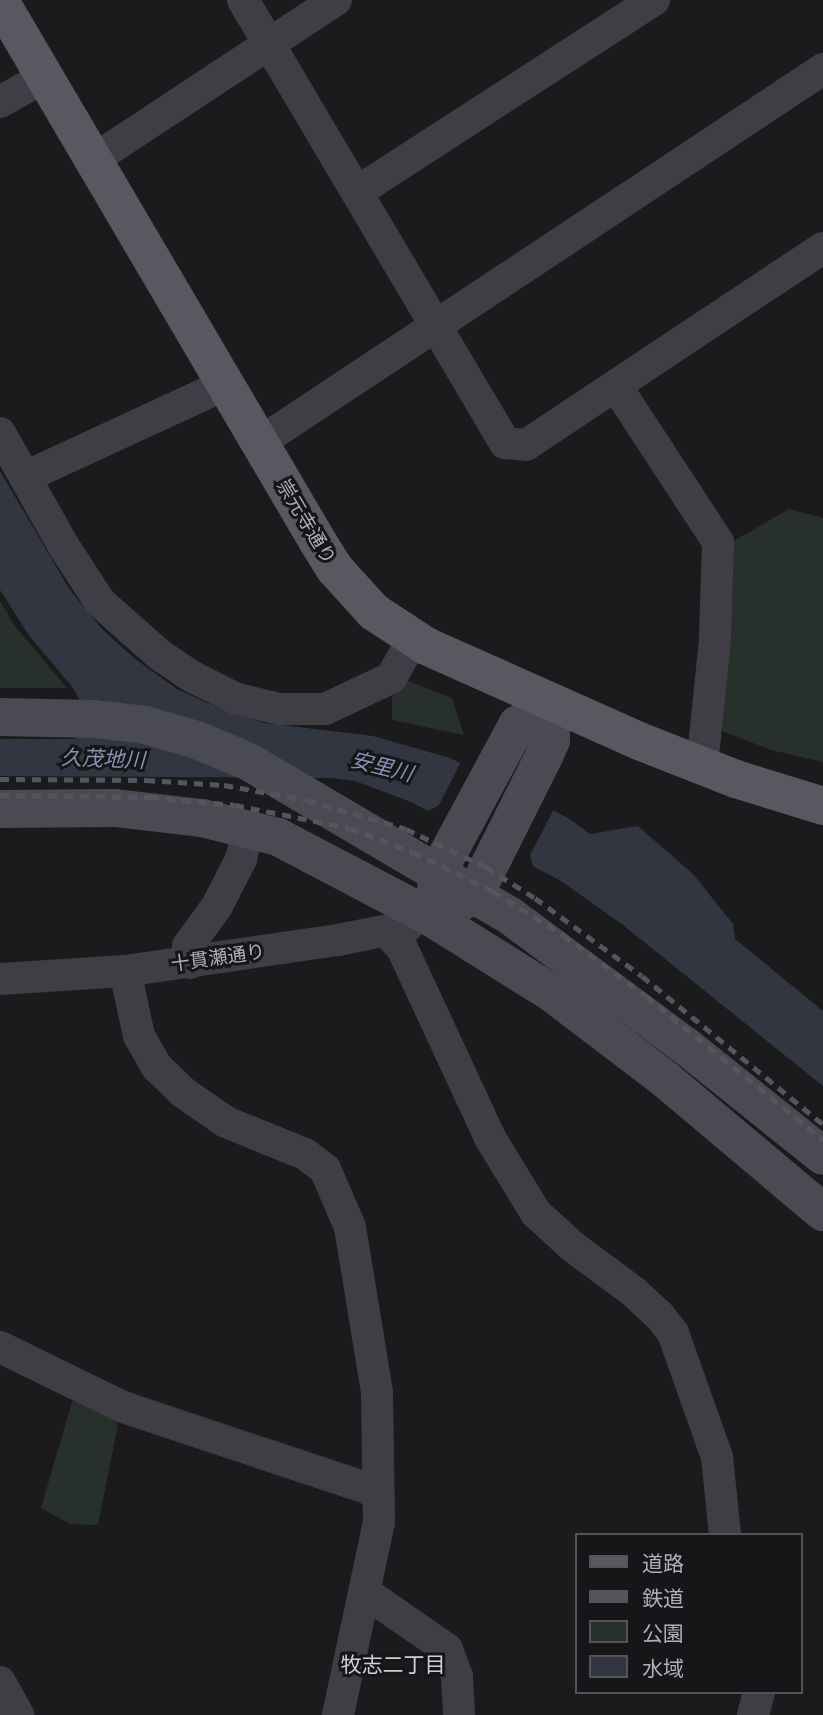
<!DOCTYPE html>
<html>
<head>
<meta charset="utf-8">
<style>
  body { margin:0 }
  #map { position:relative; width:823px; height:1715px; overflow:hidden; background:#1b1b1d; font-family:"Noto Sans","Noto Sans JP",sans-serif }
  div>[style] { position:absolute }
  .green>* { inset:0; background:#27302a }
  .water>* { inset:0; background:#313641 }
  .pier>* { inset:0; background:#1b1b1d }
  .street>* { height:32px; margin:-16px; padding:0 16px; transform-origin:16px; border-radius:16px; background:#3e3e44 }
  .secondary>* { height:38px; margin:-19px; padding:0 19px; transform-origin:19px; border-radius:19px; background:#4a4a52 }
  .primary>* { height:38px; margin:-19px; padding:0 19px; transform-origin:19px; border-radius:19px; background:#585861 }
  .rail>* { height:5px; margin-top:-2.5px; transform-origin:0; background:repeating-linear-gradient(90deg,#55555d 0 9px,transparent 0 16px) }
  span { translate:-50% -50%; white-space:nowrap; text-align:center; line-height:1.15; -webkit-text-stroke:6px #161618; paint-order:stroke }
  .street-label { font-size:19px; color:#aeaebc }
  .water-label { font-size:21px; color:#8693b6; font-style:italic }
  .neighbourhood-label { font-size:21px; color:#cfcfd8 }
  .legend { position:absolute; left:575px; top:1533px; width:228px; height:161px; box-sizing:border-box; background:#161618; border:2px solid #53535a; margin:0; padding:9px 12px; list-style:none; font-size:21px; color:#aeaebc }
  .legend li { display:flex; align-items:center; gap:14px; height:35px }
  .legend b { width:35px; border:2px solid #53535a }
</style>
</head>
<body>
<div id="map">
  <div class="green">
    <i style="clip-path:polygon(789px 509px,823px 518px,823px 762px,771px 750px,717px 729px,730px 543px)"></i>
    <i style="clip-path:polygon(0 601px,15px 626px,67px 688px,0 688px)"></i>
    <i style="clip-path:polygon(403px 679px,452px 698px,464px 735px,392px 720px,392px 698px)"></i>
    <i style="clip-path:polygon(74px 1395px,110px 1415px,118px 1425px,98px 1525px,70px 1524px,41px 1508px)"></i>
  </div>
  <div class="water">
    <i style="clip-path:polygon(0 471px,70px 590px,102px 629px,135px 659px,177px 689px,221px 709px,265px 723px,373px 736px,450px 758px,568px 818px,590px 834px,638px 826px,693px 874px,733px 924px,735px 939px,823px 1011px,823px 1086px,623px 925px,561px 881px,411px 802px,355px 781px,331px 778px,0 776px,0 739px,76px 739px,85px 729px,86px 711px,73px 688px,28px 634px,0 590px)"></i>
  </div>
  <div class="pier">
    <i style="clip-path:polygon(462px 760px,555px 807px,530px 855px,534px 870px,425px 813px,439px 805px)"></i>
  </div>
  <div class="street">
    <i style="left:243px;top:0;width:515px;rotate:59.4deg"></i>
    <i style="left:505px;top:443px;width:21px;rotate:5deg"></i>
    <i style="left:526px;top:445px;width:356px;rotate:-33.6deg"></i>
    <i style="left:0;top:102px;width:51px;rotate:-29.6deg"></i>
    <i style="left:93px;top:160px;width:291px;rotate:-33.4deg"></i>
    <i style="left:357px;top:192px;width:354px;rotate:-32.9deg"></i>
    <i style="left:616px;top:386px;width:186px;rotate:56.8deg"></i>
    <i style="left:718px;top:542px;width:98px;rotate:91.8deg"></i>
    <i style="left:715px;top:640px;width:127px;rotate:95.9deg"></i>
    <i style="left:0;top:433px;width:129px;rotate:60.6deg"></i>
    <i style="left:63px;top:545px;width:68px;rotate:57deg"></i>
    <i style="left:100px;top:602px;width:80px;rotate:41.5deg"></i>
    <i style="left:160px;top:655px;width:40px;rotate:34deg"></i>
    <i style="left:193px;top:677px;width:49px;rotate:26.6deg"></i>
    <i style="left:237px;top:699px;width:44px;rotate:13.1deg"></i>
    <i style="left:280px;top:709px;width:45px"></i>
    <i style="left:325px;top:709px;width:73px;rotate:-25.2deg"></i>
    <i style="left:391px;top:678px;width:45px;rotate:-60.6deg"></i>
    <i style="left:259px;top:443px;width:677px;rotate:-33.55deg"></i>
    <i style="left:25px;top:477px;width:219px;rotate:-24.8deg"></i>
    <i style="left:387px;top:932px;width:22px;rotate:47deg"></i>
    <i style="left:402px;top:948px;width:209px;rotate:65.1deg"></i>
    <i style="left:490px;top:1138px;width:88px;rotate:58.5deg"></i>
    <i style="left:536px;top:1213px;width:50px;rotate:42.6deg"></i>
    <i style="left:573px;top:1247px;width:76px;rotate:36.4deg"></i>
    <i style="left:634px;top:1292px;width:34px;rotate:43deg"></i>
    <i style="left:659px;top:1315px;width:23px;rotate:52deg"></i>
    <i style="left:673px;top:1333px;width:132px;rotate:70.5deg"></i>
    <i style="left:717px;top:1457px;width:78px;rotate:84.1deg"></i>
    <i style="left:190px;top:963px;width:17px;rotate:-97deg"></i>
    <i style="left:188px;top:946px;width:49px;rotate:-54.1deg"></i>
    <i style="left:217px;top:906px;width:53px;rotate:-62.9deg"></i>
    <i style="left:241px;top:859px;width:33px;rotate:-76deg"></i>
    <i style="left:125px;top:971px;width:66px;rotate:77.8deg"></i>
    <i style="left:139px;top:1036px;width:36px;rotate:60deg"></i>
    <i style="left:157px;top:1067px;width:37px;rotate:44deg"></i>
    <i style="left:184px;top:1093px;width:51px;rotate:34.6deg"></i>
    <i style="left:226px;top:1122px;width:85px;rotate:22.1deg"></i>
    <i style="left:305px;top:1154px;width:25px;rotate:37deg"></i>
    <i style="left:325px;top:1169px;width:63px;rotate:66.7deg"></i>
    <i style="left:350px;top:1227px;width:167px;rotate:80.7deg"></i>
    <i style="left:377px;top:1392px;width:130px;rotate:89.1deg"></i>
    <i style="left:379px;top:1522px;width:197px;rotate:102deg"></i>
    <i style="left:0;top:979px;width:125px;rotate:-3.7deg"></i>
    <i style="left:125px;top:971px;width:215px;rotate:-8.3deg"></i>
    <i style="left:338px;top:940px;width:71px;rotate:-11.3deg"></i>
    <i style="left:0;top:1347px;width:137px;rotate:26deg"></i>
    <i style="left:123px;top:1407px;width:257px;rotate:18.4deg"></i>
    <i style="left:367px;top:1488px;width:14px;rotate:34deg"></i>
    <i style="left:366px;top:1593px;width:98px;rotate:34.7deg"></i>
    <i style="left:447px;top:1649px;width:29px;rotate:70deg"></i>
    <i style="left:457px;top:1676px;width:39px;rotate:87deg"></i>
    <i style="left:0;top:1682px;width:38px;rotate:61deg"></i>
    <i style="left:753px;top:1715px;width:24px;rotate:-75deg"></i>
  </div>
  <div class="secondary">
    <i style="left:0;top:717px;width:95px;rotate:1.2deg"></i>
    <i style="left:95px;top:719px;width:50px;rotate:6.8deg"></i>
    <i style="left:145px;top:725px;width:54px;rotate:16.1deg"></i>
    <i style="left:197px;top:740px;width:56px;rotate:22.9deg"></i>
    <i style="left:249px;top:762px;width:302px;rotate:30.5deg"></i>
    <i style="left:509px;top:915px;width:222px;rotate:36.6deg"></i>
    <i style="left:687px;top:1047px;width:174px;rotate:38.7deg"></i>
    <i style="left:0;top:809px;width:115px;rotate:-0.5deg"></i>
    <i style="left:115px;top:808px;width:88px;rotate:6.6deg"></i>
    <i style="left:202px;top:818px;width:78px;rotate:14deg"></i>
    <i style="left:278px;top:837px;width:174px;rotate:27.7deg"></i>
    <i style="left:432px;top:918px;width:142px;rotate:32deg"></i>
    <i style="left:552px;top:993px;width:143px;rotate:37.3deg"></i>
    <i style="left:666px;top:1080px;width:205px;rotate:40.1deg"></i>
    <i style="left:435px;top:898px;width:26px;rotate:-83deg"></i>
    <i style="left:438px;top:872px;width:167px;rotate:-61.7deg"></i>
    <i style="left:517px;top:725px;width:41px;rotate:-34.1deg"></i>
    <i style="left:452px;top:907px;width:26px;rotate:-29deg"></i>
    <i style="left:475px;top:894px;width:154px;rotate:-63.4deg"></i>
    <i style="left:544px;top:756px;width:17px;rotate:-66deg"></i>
    <i style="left:551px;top:740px;width:38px;rotate:-90deg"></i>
  </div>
  <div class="primary">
    <i style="left:0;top:1px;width:628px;rotate:59.55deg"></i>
    <i style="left:318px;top:542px;width:32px;rotate:58deg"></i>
    <i style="left:335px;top:569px;width:58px;rotate:47.8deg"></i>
    <i style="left:374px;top:612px;width:62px;rotate:33.2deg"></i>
    <i style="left:426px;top:646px;width:233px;rotate:24deg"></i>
    <i style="left:639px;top:741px;width:104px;rotate:21.4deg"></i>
    <i style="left:736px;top:779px;width:91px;rotate:17.2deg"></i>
  </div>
  <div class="rail">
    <i style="left:0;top:779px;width:146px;rotate:0.4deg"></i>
    <i style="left:146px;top:780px;width:78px;rotate:3.7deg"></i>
    <i style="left:224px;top:785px;width:84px;rotate:10.2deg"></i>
    <i style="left:307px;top:800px;width:103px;rotate:16.3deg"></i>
    <i style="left:406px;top:829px;width:89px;rotate:25.4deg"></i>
    <i style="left:486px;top:867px;width:58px;rotate:32.3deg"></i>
    <i style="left:535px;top:898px;width:132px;rotate:36.1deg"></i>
    <i style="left:642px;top:976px;width:234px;rotate:39.3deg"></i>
    <i style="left:0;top:795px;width:150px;rotate:0.8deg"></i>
    <i style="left:150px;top:797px;width:85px;rotate:5.4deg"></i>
    <i style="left:235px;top:805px;width:117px;rotate:11.3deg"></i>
    <i style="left:350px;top:828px;width:67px;rotate:20.9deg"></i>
    <i style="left:413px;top:852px;width:89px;rotate:26deg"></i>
    <i style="left:493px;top:891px;width:83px;rotate:32.2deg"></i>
    <i style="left:563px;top:935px;width:103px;rotate:36.3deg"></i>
    <i style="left:646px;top:996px;width:228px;rotate:39.1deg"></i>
  </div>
  <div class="street-label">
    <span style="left:306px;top:522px;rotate:59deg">崇元寺通り</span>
    <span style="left:218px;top:958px;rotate:-8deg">十貫瀬通り</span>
  </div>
  <div class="water-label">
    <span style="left:103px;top:758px;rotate:2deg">久茂地川</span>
    <span style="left:382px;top:766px;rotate:14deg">安里川</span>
  </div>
  <div class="neighbourhood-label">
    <span style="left:393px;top:1664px">牧志二丁目</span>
  </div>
  <ul class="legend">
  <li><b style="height:9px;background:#585861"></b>道路</li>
  <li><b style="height:9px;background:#55555d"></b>鉄道</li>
  <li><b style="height:19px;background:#27302a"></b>公園</li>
  <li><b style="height:19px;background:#313641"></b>水域</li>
  </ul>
</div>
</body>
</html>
